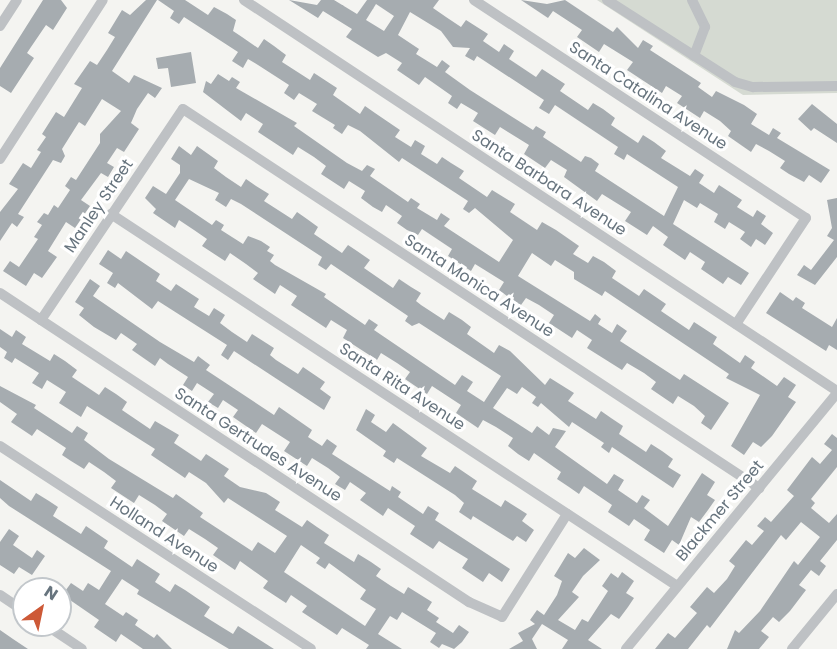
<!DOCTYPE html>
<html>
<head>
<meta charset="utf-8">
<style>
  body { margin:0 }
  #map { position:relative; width:837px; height:649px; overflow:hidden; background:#f4f4f1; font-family:Poppins,sans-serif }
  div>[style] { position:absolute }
  .green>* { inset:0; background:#d5dad2 }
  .building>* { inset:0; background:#a6acb0 }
  .minor>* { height:10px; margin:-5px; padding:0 5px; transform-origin:5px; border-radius:5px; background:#bec1c4 }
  span { translate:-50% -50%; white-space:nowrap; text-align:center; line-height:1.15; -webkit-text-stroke:6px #fff; paint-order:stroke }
  .street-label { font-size:16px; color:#67747e }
  .north { position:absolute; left:12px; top:577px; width:60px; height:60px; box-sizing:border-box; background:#fff; border:2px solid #c2c7cb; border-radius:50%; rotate:33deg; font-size:16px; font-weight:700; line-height:24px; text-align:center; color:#67747e }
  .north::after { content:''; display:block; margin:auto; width:21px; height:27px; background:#cd5937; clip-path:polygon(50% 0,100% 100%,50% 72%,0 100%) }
</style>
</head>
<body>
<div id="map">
  <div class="green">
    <i style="clip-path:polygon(597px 0,837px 0,837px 93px,743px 95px)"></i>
  </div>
  <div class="building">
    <i style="clip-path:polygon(43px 0,61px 0,67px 8px,53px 30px,46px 25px,31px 47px,27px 53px,34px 58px,11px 93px,0 86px,0 68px)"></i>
    <i style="clip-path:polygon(146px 0,157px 0,112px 71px,129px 83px,134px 75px,162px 88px,155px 98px,148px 93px,137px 109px,131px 123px,139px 129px,124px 152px,117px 148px,107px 163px,114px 167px,108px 177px,101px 173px,81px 200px,90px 206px,75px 228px,66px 222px,48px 251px,57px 257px,42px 278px,34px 273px,26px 286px,3px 271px,10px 261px,19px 267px,38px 239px,34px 237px,42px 225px,37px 222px,44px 213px,48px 215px,54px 205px,58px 208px,70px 190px,65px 186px,71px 177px,76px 180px,100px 143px,100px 134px,121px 111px,102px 99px,85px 126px,79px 122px,62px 149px,65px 156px,61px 163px,53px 160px,18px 214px,24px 217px,17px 227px,12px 223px,0 241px,0 212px,18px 189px,9px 184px,23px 163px,31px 168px,41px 152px,37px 150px,46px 137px,42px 134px,56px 112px,64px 117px,82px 88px,74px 84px,90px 61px,97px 65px,107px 50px,115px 37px,108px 33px,122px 10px,130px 15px)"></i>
    <i style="clip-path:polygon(158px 0,185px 0,208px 15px,214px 7px,227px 14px,236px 20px,233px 31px,242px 37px,258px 48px,264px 39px,274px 46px,286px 55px,282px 62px,310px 80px,314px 73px,337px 88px,333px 95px,360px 114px,365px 106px,375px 113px,400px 130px,395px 137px,411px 147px,415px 140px,425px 146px,421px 154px,437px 164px,442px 157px,451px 163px,464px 171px,459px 178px,487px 197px,492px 190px,505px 198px,515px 204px,510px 212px,537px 230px,542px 222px,556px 230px,579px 246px,573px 254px,588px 263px,593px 256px,604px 262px,616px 271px,612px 278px,639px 296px,644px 289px,666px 304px,661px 311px,689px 330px,694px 322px,717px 337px,713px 344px,740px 363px,745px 355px,755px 362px,751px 368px,777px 386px,784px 377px,796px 385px,788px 397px,796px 402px,772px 436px,761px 447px,753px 442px,744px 455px,731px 446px,760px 395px,726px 378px,729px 374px,605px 291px,602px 296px,574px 279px,574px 272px,555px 260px,551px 266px,532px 253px,518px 276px,590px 321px,595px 314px,601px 319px,598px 324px,612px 333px,617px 324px,627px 331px,620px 341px,680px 380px,684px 374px,729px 403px,711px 430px,701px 423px,705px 416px,694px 406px,678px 396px,673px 404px,651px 389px,656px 382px,644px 373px,627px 363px,622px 370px,587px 348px,592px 340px,577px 330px,572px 338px,549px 323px,554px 315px,539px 305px,526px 298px,521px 305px,511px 299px,499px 290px,504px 282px,475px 264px,471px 271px,448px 256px,452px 249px,422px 229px,418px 235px,407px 230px,397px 223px,402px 216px,386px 205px,382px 212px,373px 207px,361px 198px,365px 191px,349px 181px,344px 189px,321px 174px,326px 166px,314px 157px,298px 147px,293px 155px,258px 132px,263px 124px,246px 113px,241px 121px,203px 92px,206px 81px,211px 84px,218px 74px,229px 81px,232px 77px,240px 82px,236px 88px,297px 123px,294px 126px,347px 163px,362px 171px,367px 165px,375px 169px,370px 176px,408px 202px,411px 198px,420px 204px,417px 208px,437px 220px,441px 213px,450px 219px,444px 226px,499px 262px,513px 240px,475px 208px,469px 213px,463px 209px,468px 201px,402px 158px,399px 162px,360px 131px,348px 125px,342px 134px,333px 128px,335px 125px,312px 111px,317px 104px,299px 93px,294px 100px,284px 93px,289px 85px,258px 65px,248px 59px,243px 68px,232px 61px,238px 52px,184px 17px,179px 24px,170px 18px,174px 11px)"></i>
    <i style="clip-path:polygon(evenodd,289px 0,317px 5px,321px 0,334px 0,357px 14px,367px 0,439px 0,433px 8px,446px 17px,461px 27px,466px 20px,488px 34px,483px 41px,499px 52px,504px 44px,514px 51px,509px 59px,536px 77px,542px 69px,565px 84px,560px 91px,588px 110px,593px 103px,603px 109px,615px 118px,611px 125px,638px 143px,643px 135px,654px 142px,666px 151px,661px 158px,690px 176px,695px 169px,704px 175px,699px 183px,714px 193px,719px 185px,742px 200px,737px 207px,753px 217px,757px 210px,766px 216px,761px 224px,773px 233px,765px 245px,756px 239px,751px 247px,740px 239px,745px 232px,729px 222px,725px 229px,714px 222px,718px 214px,700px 203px,697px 208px,684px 200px,673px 224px,749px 273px,741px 285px,728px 277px,723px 284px,701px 269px,705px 262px,690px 252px,685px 260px,663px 245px,668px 237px,653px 226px,647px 235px,625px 221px,631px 212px,602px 194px,597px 201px,564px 177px,567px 170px,551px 160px,545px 168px,524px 154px,529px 145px,500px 127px,495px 135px,473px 121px,478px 113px,461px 103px,457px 109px,448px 103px,452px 96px,425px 77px,419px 85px,397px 70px,402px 63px,386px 53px,378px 57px,346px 37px,352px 29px,323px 11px,318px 18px,289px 0,376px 4px,394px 16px,384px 31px,366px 20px,376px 4px,289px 0,410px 12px,441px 31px,453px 47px,470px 48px,465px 56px,474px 61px,477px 56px,544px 100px,539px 108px,549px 114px,555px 105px,618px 147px,614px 154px,624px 160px,627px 154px,678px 187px,664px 216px,595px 171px,599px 164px,591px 158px,585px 156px,581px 162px,543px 137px,546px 132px,536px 126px,533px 130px,470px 90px,445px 72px,450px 66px,442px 60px,437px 67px,416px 54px,419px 49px,398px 35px,410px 12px)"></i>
    <i style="clip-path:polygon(521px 0,547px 4px,565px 0,613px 32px,617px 27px,638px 48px,643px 40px,653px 46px,650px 50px,701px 83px,698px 87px,712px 97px,716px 91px,744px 105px,757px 114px,751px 124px,769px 135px,773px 128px,781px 133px,777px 138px,830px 170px,821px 183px,809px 175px,804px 182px,789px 174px,780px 168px,785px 161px,769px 151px,756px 144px,751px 152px,728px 136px,731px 131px,720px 121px,704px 111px,700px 118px,677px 103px,682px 96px,666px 86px,662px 93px,627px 70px,633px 62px,604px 44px,599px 52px,577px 37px,582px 30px,553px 11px,548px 18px)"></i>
    <i style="clip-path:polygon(191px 52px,196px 83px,171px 87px,168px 68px,158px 69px,156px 58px)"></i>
    <i style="clip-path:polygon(812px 104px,837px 124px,837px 143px,814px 128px,811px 131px,798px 119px)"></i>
    <i style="clip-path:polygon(evenodd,179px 146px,191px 155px,197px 146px,218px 161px,214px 168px,226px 177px,241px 187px,246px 179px,256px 186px,269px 194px,264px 201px,292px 219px,297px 212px,307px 219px,318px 227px,314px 234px,342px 253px,348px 245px,357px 251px,370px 260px,364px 268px,377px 277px,393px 288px,399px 279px,411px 287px,421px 293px,416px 301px,421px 305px,444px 320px,449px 312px,462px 320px,471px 327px,467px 334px,494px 353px,499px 345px,510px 351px,545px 385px,550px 378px,574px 393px,568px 401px,596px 419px,601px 411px,611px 418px,623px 426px,619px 434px,646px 452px,651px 444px,662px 451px,673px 459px,668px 467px,681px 475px,673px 488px,612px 447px,609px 453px,601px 447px,604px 443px,572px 422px,569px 427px,541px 403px,538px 407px,532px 403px,536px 397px,522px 387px,517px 394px,507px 388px,493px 408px,532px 433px,537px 426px,549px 435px,553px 428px,566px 431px,555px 447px,607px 484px,614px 474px,624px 480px,618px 490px,637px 503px,642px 495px,650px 500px,644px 508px,668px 526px,702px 473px,715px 482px,707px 495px,715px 500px,708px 510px,699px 522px,691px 517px,679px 545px,672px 540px,664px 553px,644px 540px,650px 530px,634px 519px,629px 526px,608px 512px,612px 505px,584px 486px,579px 494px,569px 487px,557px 479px,561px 472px,534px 453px,529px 461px,518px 454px,508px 446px,513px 438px,496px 427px,483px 420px,478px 428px,456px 413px,461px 405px,432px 386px,427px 394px,405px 379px,410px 372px,397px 363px,381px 353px,377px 360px,343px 338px,347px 330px,331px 320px,326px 328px,291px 305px,297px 296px,280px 285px,275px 294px,253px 279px,258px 273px,246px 264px,230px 253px,225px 261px,202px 246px,207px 239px,194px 230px,179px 220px,175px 228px,153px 213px,156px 209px,145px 198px,153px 186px,166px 194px,180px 173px,180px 165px,171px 159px,179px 146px,189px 179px,219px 193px,215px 200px,226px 207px,231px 199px,241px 204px,322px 257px,318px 265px,326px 270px,331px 264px,408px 316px,405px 321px,412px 326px,419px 323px,501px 376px,484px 402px,467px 391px,473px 382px,462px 375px,455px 385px,374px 330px,378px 325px,369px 319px,365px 325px,324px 297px,326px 294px,275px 265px,270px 261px,274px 255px,267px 251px,270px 247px,261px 241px,248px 236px,243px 244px,221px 230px,224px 225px,216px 220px,212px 225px,175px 200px,189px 179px)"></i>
    <i style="clip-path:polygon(837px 198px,837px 257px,815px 285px,797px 275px,804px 265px,811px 270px,834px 240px,827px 236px,832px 228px,827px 200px)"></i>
    <i style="clip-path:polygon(108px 250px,121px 259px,126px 251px,160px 274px,156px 281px,171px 291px,176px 284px,199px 299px,194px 307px,209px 316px,214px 308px,225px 315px,220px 323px,232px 332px,247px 342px,252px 334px,274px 348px,270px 355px,276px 360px,298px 374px,303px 367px,325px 382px,320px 389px,331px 397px,324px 410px,234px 351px,228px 360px,221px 355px,227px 345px,158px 301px,152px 309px,118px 283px,115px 288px,107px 283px,113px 273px,99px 264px)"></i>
    <i style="clip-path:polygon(90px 279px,100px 286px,93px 296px,160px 342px,194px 362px,198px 356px,210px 365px,206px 370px,274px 415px,279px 407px,312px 430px,308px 437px,322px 446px,327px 439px,337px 446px,332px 454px,390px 491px,392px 486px,401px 492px,398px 497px,423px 514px,428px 506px,439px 513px,435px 520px,510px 569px,502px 582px,489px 573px,483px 582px,462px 568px,468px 559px,450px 548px,439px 541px,433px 549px,410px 534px,415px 526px,388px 508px,383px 516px,360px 500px,366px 493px,350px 482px,345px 490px,335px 484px,340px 477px,328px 468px,312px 458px,307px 466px,284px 451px,290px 442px,262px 424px,256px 433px,233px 417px,238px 410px,223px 400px,218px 408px,208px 402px,214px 394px,197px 383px,192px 391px,183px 385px,188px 377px,168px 364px,160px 358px,155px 366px,132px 350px,137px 344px,121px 333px,116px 340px,94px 327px,79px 315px,84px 308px,75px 302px)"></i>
    <i style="clip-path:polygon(780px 292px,793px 301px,796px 297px,805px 303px,802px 308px,832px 327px,837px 318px,837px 350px,829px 345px,826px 351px,766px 313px)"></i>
    <i style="clip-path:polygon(evenodd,0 329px,12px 337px,16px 330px,26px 337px,22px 344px,50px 361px,54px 354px,65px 361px,77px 370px,72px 377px,99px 395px,105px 387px,116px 394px,127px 402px,122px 410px,150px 429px,155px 421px,179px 435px,174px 443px,201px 461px,206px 454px,229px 469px,224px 476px,240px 487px,266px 493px,280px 502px,275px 510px,302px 527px,307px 520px,317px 527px,329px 535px,324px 543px,354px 562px,358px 554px,371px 562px,381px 569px,376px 576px,391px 586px,404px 594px,408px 587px,432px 602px,427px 610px,439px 618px,436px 622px,453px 633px,459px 625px,469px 632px,462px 642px,454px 649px,442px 644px,439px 648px,430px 642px,436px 633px,402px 612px,397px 620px,390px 616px,378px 634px,402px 649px,366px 649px,369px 645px,342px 628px,337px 635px,302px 612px,307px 606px,291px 595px,286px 603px,263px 588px,268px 581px,240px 561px,235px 570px,213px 555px,218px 548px,205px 539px,189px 529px,184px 536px,162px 521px,167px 514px,155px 505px,139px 495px,134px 503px,111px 488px,116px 481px,104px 472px,89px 462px,84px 469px,71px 461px,62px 455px,66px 448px,37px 429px,32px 436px,11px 422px,17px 414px,0 402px,0 386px,36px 405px,34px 408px,72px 433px,77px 426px,88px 433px,84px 440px,109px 459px,173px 498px,176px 494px,203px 513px,200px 517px,252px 551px,258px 542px,275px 553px,287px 536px,228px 498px,224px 503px,206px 483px,189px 472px,185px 478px,151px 455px,155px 449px,87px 406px,81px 417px,59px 403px,66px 392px,47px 380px,42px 389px,32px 383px,39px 373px,15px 358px,12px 363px,4px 358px,7px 352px,0 347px,0 329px,301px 545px,320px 558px,316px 563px,325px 569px,329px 563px,366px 590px,360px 599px,376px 609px,365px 626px,284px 572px,301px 545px)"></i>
    <i style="clip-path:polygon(366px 409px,375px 415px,371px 422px,386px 432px,393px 423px,427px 448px,421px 456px,450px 473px,455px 466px,477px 481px,472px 489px,501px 507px,505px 500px,527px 514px,522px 521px,534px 530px,526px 542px,517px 536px,513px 541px,473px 516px,471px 520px,459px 512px,464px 503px,455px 495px,397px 458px,394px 463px,383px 456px,386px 451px,356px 430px)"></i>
    <i style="clip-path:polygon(832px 434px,837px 438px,837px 467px,811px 499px,815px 503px,811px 508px,829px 523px,837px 514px,837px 540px,820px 561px,826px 566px,819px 576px,811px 570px,799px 585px,806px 590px,790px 611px,779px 622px,773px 617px,761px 631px,769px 637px,759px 649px,727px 649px,735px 630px,739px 633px,760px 611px,794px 561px,798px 565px,820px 537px,801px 522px,786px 540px,781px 535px,710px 628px,707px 625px,688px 649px,655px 649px,668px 633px,675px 638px,697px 613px,690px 607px,707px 587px,714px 593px,727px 579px,735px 566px,729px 561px,746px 540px,752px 545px,764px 531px,757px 526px,765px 517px,771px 522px,794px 496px,787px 490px,812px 457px,820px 464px,832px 450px,824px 444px)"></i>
    <i style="clip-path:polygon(0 480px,31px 501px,36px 493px,49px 501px,58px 507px,53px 516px,81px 534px,86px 526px,108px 541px,104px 548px,132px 567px,137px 559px,160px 574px,155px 582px,170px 592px,175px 584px,185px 590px,210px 607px,204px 616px,220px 626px,233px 634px,238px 626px,274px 649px,229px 649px,137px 594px,139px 590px,122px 579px,105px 604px,123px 616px,126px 612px,138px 620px,135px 625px,154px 638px,157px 634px,172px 649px,143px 649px,121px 634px,116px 642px,94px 627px,99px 620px,70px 600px,60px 617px,60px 592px,63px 594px,71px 583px,83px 591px,88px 583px,99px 590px,111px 571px,9px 506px,0 498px)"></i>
    <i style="clip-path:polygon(9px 529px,19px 536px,13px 545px,32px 558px,37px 550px,45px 556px,32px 575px,19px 567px,14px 574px,0 565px,0 542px)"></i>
    <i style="clip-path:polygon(584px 548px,600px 560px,583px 576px,572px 592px,579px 597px,558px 620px,575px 630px,582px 619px,588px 622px,608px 591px,602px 586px,611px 573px,618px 578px,622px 572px,634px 581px,626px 593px,634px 598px,628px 607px,619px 619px,611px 614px,588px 640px,602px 649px,562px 649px,568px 640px,542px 624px,532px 639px,537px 649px,509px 649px,523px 641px,518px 633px,535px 624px,530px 620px,537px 610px,544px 615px,557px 595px,562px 581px,554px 576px,568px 553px,575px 558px)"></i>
    <i style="clip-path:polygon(0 630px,13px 639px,28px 649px,0 649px)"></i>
  </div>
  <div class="minor">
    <i style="left:244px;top:0;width:710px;rotate:33.4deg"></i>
    <i style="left:474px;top:0;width:397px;rotate:33.3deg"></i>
    <i style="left:806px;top:218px;width:127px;rotate:123.4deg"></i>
    <i style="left:607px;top:0;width:152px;rotate:32.6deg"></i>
    <i style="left:735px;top:82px;width:19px;rotate:16deg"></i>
    <i style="left:753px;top:87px;width:84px;rotate:-0.7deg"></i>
    <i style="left:692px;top:0;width:30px;rotate:64deg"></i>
    <i style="left:705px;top:27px;width:31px;rotate:111deg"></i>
    <i style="left:0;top:26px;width:31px;rotate:-57deg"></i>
    <i style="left:0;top:159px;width:189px;rotate:-57.1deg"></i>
    <i style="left:111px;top:214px;width:677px;rotate:33.31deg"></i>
    <i style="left:0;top:293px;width:562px;rotate:33.38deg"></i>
    <i style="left:469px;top:602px;width:36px;rotate:24deg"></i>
    <i style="left:502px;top:617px;width:122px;rotate:-57.7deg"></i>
    <i style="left:41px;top:320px;width:254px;rotate:-56.1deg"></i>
    <i style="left:183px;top:109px;width:690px;rotate:33.34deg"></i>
    <i style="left:0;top:446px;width:371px;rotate:33.1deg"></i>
    <i style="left:0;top:595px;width:29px;rotate:34deg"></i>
    <i style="left:46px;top:625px;width:43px;rotate:33.7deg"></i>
    <i style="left:626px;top:649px;width:332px;rotate:-50.5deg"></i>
    <i style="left:792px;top:649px;width:71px;rotate:-50.7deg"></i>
  </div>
  <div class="street-label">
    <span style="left:648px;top:96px;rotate:33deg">Santa Catalina Avenue</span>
    <span style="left:549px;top:183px;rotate:33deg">Santa Barbara Avenue</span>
    <span style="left:99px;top:206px;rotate:-56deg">Manley Street</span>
    <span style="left:479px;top:286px;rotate:33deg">Santa Monica Avenue</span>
    <span style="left:402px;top:387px;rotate:33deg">Santa Rita Avenue</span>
    <span style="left:258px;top:445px;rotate:33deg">Santa Gertrudes Avenue</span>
    <span style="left:720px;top:511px;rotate:-50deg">Blackmer Street</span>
    <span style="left:164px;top:535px;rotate:33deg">Holland Avenue</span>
  </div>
  <div class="north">N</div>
</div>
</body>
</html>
